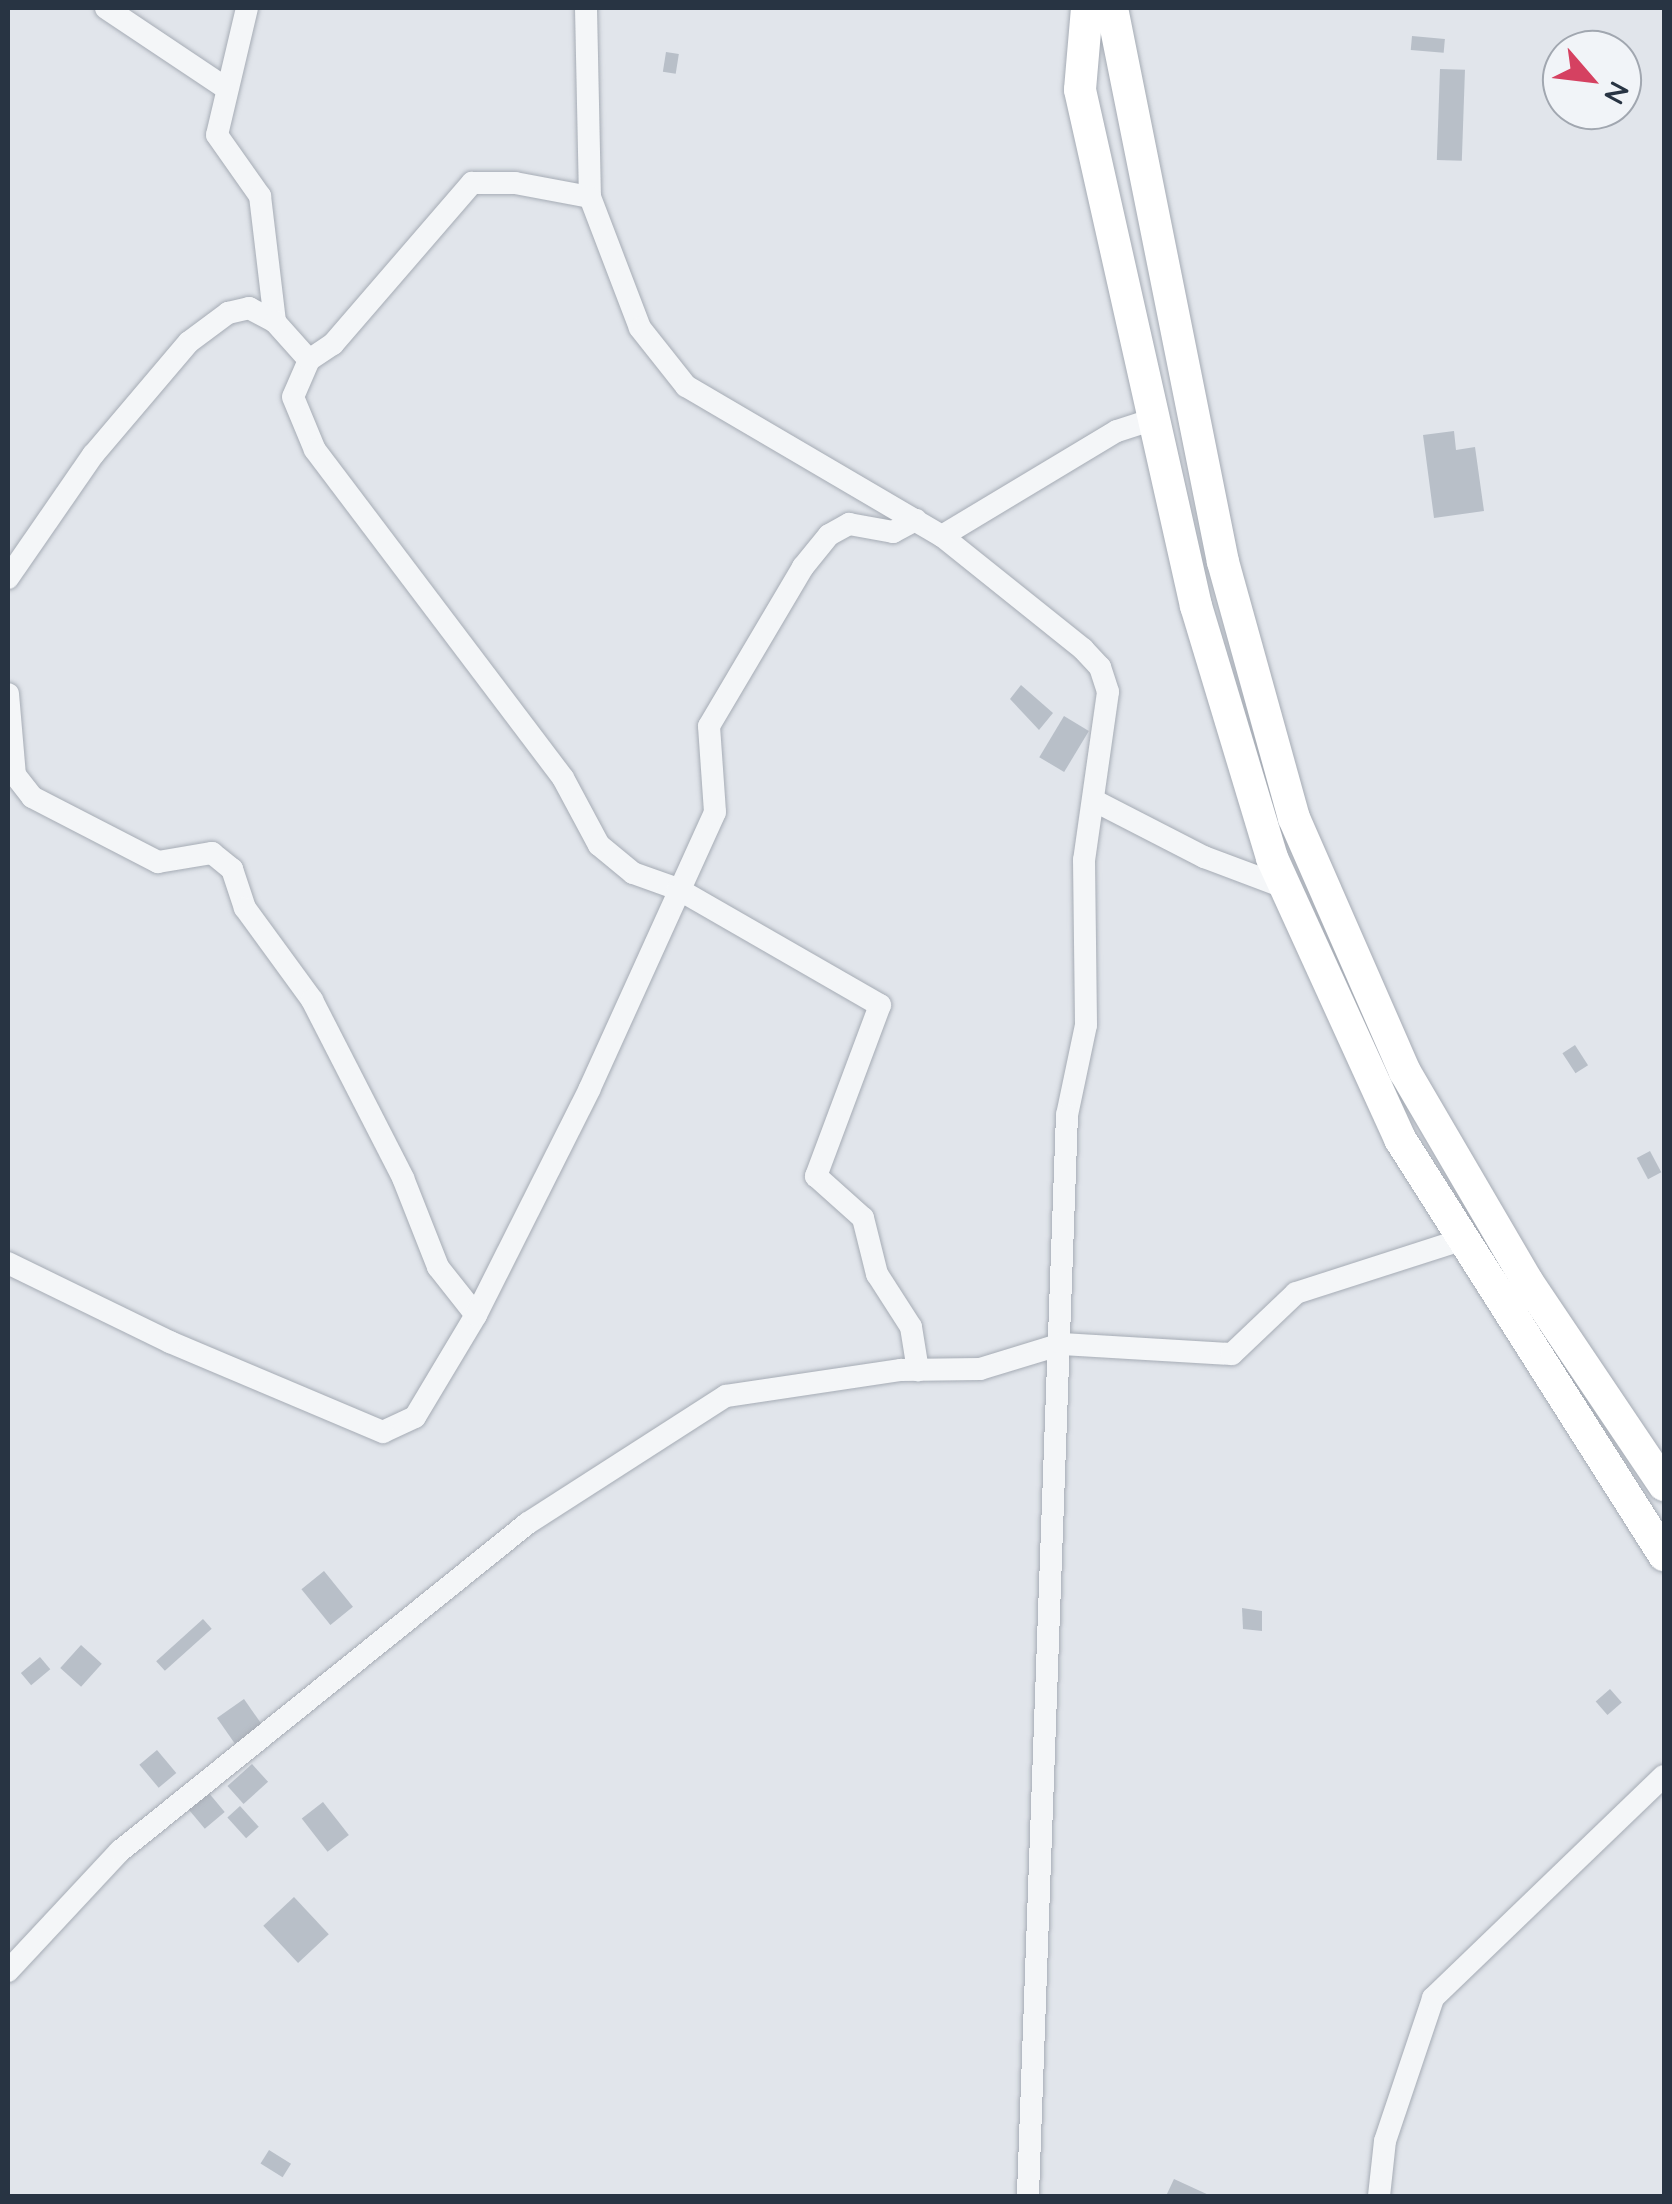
<!DOCTYPE html>
<html>
<head>
<meta charset="utf-8">
<style>
  body { margin:0 }
  #map { position:relative; width:1672px; height:2204px; overflow:hidden; background:#e1e5eb; font-family:Quicksand,sans-serif }
  div>[style] { position:absolute }
  .building>* { inset:0; background:#b8bfc8; transform-origin:0 0 }
  .roads { filter:drop-shadow(0 0 2px #a6acb5) drop-shadow(0 0 2px #a6acb5) }
  .minor>* { height:22px; margin:-11px; padding:0 11px; transform-origin:11px; border-radius:11px; background:#f4f6f8 }
  .secondary>* { height:32px; margin:-16px; padding:0 16px; transform-origin:16px; border-radius:16px; background:#fff }
  span { translate:-50% -50%; white-space:nowrap; text-align:center; line-height:1.15; -webkit-text-stroke:8px #f1f4f8; paint-order:stroke }
  .frame { position:absolute; inset:0; border:10px solid #283443; pointer-events:none }
  .north { position:absolute; left:1542px; top:30px; width:100px; height:100px; box-sizing:border-box; background:#f1f4f8; border:2px solid #a1a7b0; border-radius:50%; rotate:118deg; font-size:28px; font-weight:700; line-height:40px; text-align:center; color:#283443 }
  .north::after { content:''; display:block; margin:auto; width:35px; height:45px; background:#d54161; clip-path:polygon(50% 0,100% 100%,50% 72%,0 100%) }
</style>
</head>
<body>
<div id="map">
  <div class="building">
    <i style="left:1412px;top:36px;width:33px;height:14px;rotate:5deg"></i>
    <i style="left:666px;top:52px;width:13px;height:20px;rotate:9deg"></i>
    <i style="left:1440px;top:69px;width:25px;height:91px;rotate:2deg"></i>
    <i style="clip-path:polygon(1454px 431px,1456px 450px,1475px 447px,1484px 511px,1434px 518px,1423px 435px)"></i>
    <i style="clip-path:polygon(1021px 685px,1053px 713px,1039px 730px,1010px 699px)"></i>
    <i style="left:1064px;top:716px;width:29px;height:48px;rotate:31deg"></i>
    <i style="left:1575px;top:1045px;width:24px;height:15px;rotate:57deg"></i>
    <i style="left:1650px;top:1151px;width:24px;height:15px;rotate:62deg"></i>
    <i style="left:324px;top:1571px;width:46px;height:29px;rotate:51deg"></i>
    <i style="clip-path:polygon(1242px 1608px,1262px 1611px,1262px 1631px,1243px 1629px)"></i>
    <i style="left:203px;top:1619px;width:13px;height:63px;rotate:48deg"></i>
    <i style="left:81px;top:1645px;width:28px;height:31px;rotate:42deg"></i>
    <i style="left:40px;top:1657px;width:16px;height:25px;rotate:50deg"></i>
    <i style="left:1610px;top:1689px;width:18px;height:19px;rotate:49deg"></i>
    <i style="left:244px;top:1699px;width:32px;height:33px;rotate:55deg"></i>
    <i style="left:157px;top:1750px;width:30px;height:23px;rotate:50deg"></i>
    <i style="left:252px;top:1764px;width:24px;height:33px;rotate:48deg"></i>
    <i style="left:208px;top:1792px;width:26px;height:26px;rotate:50deg"></i>
    <i style="left:323px;top:1802px;width:42px;height:27px;rotate:52deg"></i>
    <i style="left:240px;top:1806px;width:28px;height:17px;rotate:48deg"></i>
    <i style="left:294px;top:1897px;width:51px;height:42px;rotate:47deg"></i>
    <i style="left:269px;top:2150px;width:26px;height:16px;rotate:32deg"></i>
    <i style="clip-path:polygon(1174px 2179px,1211px 2196px,1166px 2196px)"></i>
  </div>
  <div class="roads">
    <div class="minor">
      <i style="left:106px;top:8px;width:146px;rotate:33.8deg"></i>
      <i style="left:247px;top:8px;width:130px;rotate:103.3deg"></i>
      <i style="left:217px;top:135px;width:75px;rotate:54.8deg"></i>
      <i style="left:260px;top:196px;width:127px;rotate:83.2deg"></i>
      <i style="left:586px;top:8px;width:189px;rotate:88.8deg"></i>
      <i style="left:309px;top:360px;width:40px;rotate:113.4deg"></i>
      <i style="left:293px;top:397px;width:57px;rotate:67.5deg"></i>
      <i style="left:315px;top:450px;width:411px;rotate:52.9deg"></i>
      <i style="left:563px;top:778px;width:76px;rotate:61.8deg"></i>
      <i style="left:599px;top:845px;width:44px;rotate:39.5deg"></i>
      <i style="left:633px;top:873px;width:48px;rotate:19.6deg"></i>
      <i style="left:678px;top:889px;width:233px;rotate:29.9deg"></i>
      <i style="left:880px;top:1005px;width:183px;rotate:110.5deg"></i>
      <i style="left:816px;top:1176px;width:63px;rotate:41.8deg"></i>
      <i style="left:863px;top:1218px;width:58px;rotate:76deg"></i>
      <i style="left:877px;top:1274px;width:63px;rotate:57.3deg"></i>
      <i style="left:911px;top:1327px;width:44px;rotate:80.8deg"></i>
      <i style="left:942px;top:536px;width:181px;rotate:38.7deg"></i>
      <i style="left:1083px;top:649px;width:25px;rotate:47deg"></i>
      <i style="left:1100px;top:667px;width:26px;rotate:72deg"></i>
      <i style="left:1108px;top:692px;width:170px;rotate:98.1deg"></i>
      <i style="left:1084px;top:860px;width:165px;rotate:89.3deg"></i>
      <i style="left:1086px;top:1025px;width:92px;rotate:101.9deg"></i>
      <i style="left:1067px;top:1115px;width:1082px;rotate:92.07deg"></i>
      <i style="left:8px;top:578px;width:150px;rotate:-55.4deg"></i>
      <i style="left:93px;top:455px;width:148px;rotate:-49.7deg"></i>
      <i style="left:189px;top:342px;width:49px;rotate:-36.6deg"></i>
      <i style="left:228px;top:313px;width:22px;rotate:-13deg"></i>
      <i style="left:249px;top:308px;width:30px;rotate:28deg"></i>
      <i style="left:275px;top:322px;width:51px;rotate:48.2deg"></i>
      <i style="left:309px;top:360px;width:29px;rotate:-34deg"></i>
      <i style="left:333px;top:344px;width:213px;rotate:-49.2deg"></i>
      <i style="left:472px;top:183px;width:43px"></i>
      <i style="left:515px;top:183px;width:76px;rotate:10.6deg"></i>
      <i style="left:590px;top:197px;width:140px;rotate:69.1deg"></i>
      <i style="left:640px;top:328px;width:74px;rotate:51.6deg"></i>
      <i style="left:686px;top:386px;width:297px;rotate:30.4deg"></i>
      <i style="left:942px;top:536px;width:204px;rotate:-31deg"></i>
      <i style="left:1117px;top:431px;width:39px;rotate:-18deg"></i>
      <i style="left:8px;top:694px;width:81px;rotate:85.1deg"></i>
      <i style="left:15px;top:775px;width:28px;rotate:52deg"></i>
      <i style="left:32px;top:797px;width:142px;rotate:27.3deg"></i>
      <i style="left:158px;top:862px;width:55px;rotate:-9.5deg"></i>
      <i style="left:212px;top:853px;width:26px;rotate:39deg"></i>
      <i style="left:232px;top:869px;width:41px;rotate:71.6deg"></i>
      <i style="left:245px;top:908px;width:114px;rotate:53.9deg"></i>
      <i style="left:312px;top:1000px;width:200px;rotate:62.9deg"></i>
      <i style="left:403px;top:1178px;width:96px;rotate:68.5deg"></i>
      <i style="left:438px;top:1267px;width:61px;rotate:51.6deg"></i>
      <i style="left:476px;top:1315px;width:119px;rotate:120.9deg"></i>
      <i style="left:415px;top:1417px;width:35px;rotate:155deg"></i>
      <i style="left:383px;top:1432px;width:231px;rotate:-157.1deg"></i>
      <i style="left:170px;top:1342px;width:180px;rotate:-154deg"></i>
      <i style="left:1095px;top:801px;width:123px;rotate:27.2deg"></i>
      <i style="left:1204px;top:857px;width:85px;rotate:20.6deg"></i>
      <i style="left:476px;top:1315px;width:252px;rotate:-63.3deg"></i>
      <i style="left:589px;top:1090px;width:305px;rotate:-65.6deg"></i>
      <i style="left:715px;top:812px;width:86px;rotate:-94deg"></i>
      <i style="left:709px;top:726px;width:185px;rotate:-59.4deg"></i>
      <i style="left:803px;top:567px;width:41px;rotate:-50.9deg"></i>
      <i style="left:829px;top:535px;width:23px;rotate:-29deg"></i>
      <i style="left:849px;top:524px;width:45px;rotate:10.3deg"></i>
      <i style="left:893px;top:532px;width:26px;rotate:-28deg"></i>
      <i style="left:8px;top:1971px;width:164px;rotate:-47deg"></i>
      <i style="left:120px;top:1851px;width:523px;rotate:-38.8deg"></i>
      <i style="left:528px;top:1523px;width:235px;rotate:-32.7deg"></i>
      <i style="left:726px;top:1396px;width:177px;rotate:-8.5deg"></i>
      <i style="left:901px;top:1370px;width:79px;rotate:-0.7deg"></i>
      <i style="left:980px;top:1369px;width:86px;rotate:-17deg"></i>
      <i style="left:1062px;top:1344px;width:170px;rotate:3.4deg"></i>
      <i style="left:1232px;top:1354px;width:88px;rotate:-43.6deg"></i>
      <i style="left:1296px;top:1293px;width:176px;rotate:-17.8deg"></i>
      <i style="left:1379px;top:2196px;width:55px;rotate:-83.8deg"></i>
      <i style="left:1385px;top:2141px;width:151px;rotate:-71.4deg"></i>
      <i style="left:1433px;top:1998px;width:320px;rotate:-43.9deg"></i>
    </div>
    <div class="secondary">
      <i style="left:1087px;top:8px;width:82px;rotate:94.9deg"></i>
      <i style="left:1080px;top:90px;width:529px;rotate:77.33deg"></i>
      <i style="left:1196px;top:606px;width:263px;rotate:73.2deg"></i>
      <i style="left:1272px;top:858px;width:309px;rotate:65.5deg"></i>
      <i style="left:1400px;top:1139px;width:493px;rotate:57.6deg"></i>
      <i style="left:1112px;top:8px;width:565px;rotate:78.67deg"></i>
      <i style="left:1223px;top:562px;width:266px;rotate:74.5deg"></i>
      <i style="left:1294px;top:818px;width:277px;rotate:66.4deg"></i>
      <i style="left:1405px;top:1072px;width:242px;rotate:59.7deg"></i>
      <i style="left:1527px;top:1281px;width:246px;rotate:56.1deg"></i>
    </div>
  </div>
  <div class="frame"></div>
  <div class="north">N</div>
</div>
</body>
</html>
